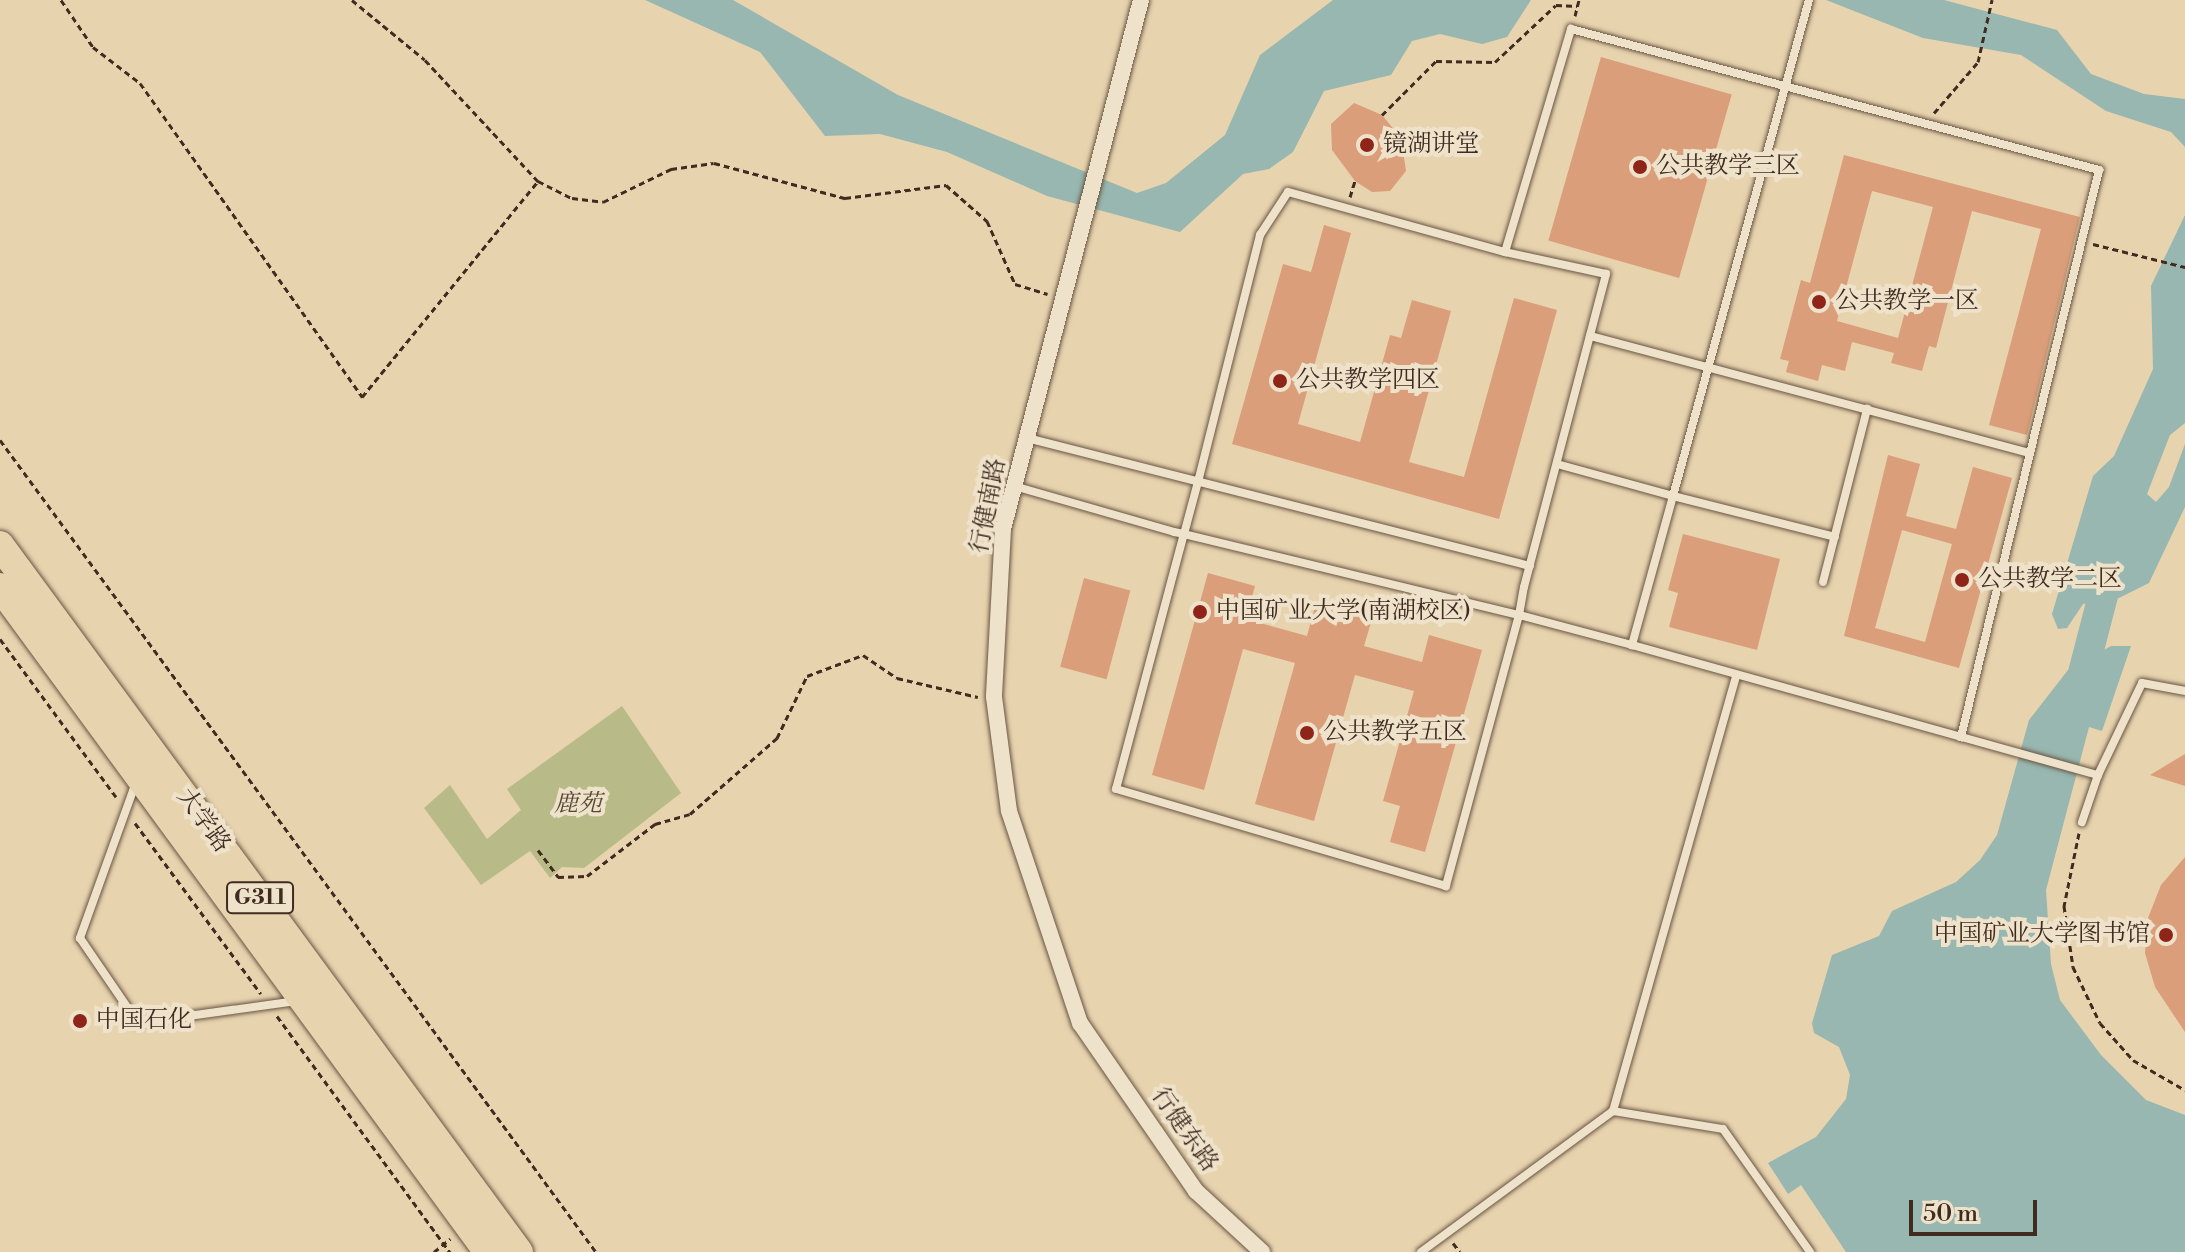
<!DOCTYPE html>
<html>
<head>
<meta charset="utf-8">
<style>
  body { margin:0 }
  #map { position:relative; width:2185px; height:1252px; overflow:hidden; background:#e7d3ae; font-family:"Libre Bodoni","Noto Serif SC",serif }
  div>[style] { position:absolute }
  .green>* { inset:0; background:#b8bb88 }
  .water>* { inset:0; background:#97b7b0 }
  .river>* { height:30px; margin:-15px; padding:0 15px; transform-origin:15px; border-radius:15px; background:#97b7b0 }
  .building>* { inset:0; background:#da9e7a; transform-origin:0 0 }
  .path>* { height:3px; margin-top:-1.5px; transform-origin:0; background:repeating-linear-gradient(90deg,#3f2b20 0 6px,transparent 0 10px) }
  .roads { filter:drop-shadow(0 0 2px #695544) drop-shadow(0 0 2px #695544) }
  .lane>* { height:8px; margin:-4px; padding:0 4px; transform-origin:4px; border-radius:4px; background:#efe2ca }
  .street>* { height:16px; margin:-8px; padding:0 8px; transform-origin:8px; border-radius:8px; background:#efe2ca }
  .highway>* { height:28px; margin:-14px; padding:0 14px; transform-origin:14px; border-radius:14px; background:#e7d3ae }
  .dots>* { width:22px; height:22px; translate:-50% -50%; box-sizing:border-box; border:4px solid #efe2ca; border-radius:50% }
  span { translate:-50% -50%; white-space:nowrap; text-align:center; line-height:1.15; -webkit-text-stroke:8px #efe2ca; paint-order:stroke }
  .shield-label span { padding:2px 6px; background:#efe2ca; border:2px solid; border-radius:6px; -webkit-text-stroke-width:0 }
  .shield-label { font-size:22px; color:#3f2b20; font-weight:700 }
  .poi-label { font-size:24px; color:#3f2b20 }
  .left { translate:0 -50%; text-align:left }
  .right { translate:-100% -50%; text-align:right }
  .street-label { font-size:24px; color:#3f2b20 }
  .park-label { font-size:24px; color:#574835; font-style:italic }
  .scale { position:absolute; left:1909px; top:1200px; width:128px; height:36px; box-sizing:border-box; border:4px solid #3f2b20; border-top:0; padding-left:10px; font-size:24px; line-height:28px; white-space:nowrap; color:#3f2b20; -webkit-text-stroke:6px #efe2ca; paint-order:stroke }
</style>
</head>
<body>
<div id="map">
  <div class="green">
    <i style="clip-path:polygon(622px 706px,681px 793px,584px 868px,562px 867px,550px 878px,530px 851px,481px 885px,424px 808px,450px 785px,487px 839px,521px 810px,507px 789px)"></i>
  </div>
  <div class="water">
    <i style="clip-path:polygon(645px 0,733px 0,898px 95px,1137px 193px,1166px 183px,1225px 135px,1260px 55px,1333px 0,1531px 0,1507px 37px,1482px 44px,1440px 34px,1412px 41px,1391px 75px,1324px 91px,1293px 152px,1269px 169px,1243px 174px,1180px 232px,1047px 196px,947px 152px,880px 134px,825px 136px,760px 52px)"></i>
    <i style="clip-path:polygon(1826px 0,1944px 0,2057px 30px,2091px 74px,2144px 94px,2185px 99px,2185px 147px,2171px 132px,2106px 111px,2021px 55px,1923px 38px)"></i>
    <i style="clip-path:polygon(2185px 215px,2185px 423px,2170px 435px,2147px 494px,2156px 502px,2169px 487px,2185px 444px,2185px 507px,2149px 583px,2119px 598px,2083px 604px,2067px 628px,2058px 629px,2052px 614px,2093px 476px,2114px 456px,2153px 369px,2151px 286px)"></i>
    <i style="clip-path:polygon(2111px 646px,2131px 646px,2102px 731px,2089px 727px,2046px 890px,2051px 964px,2060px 1000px,2101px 1055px,2146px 1100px,2185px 1115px,2185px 1252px,1846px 1252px,1801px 1185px,1788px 1194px,1768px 1163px,1816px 1137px,1846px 1099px,1850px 1075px,1839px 1047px,1814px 1033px,1812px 1023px,1832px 955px,1879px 936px,1892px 911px,1956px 882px,1980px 860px,1997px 835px,2029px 720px,2068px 670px)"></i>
  </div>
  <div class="river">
    <i style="left:2076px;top:700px;width:148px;rotate:-75.5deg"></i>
  </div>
  <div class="building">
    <i style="left:1601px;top:57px;width:136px;height:191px;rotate:16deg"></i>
    <i style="clip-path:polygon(1354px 103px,1382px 115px,1401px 138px,1406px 171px,1390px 191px,1372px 192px,1355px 181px,1332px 150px,1331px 124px)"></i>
    <i style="clip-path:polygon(evenodd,1844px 155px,2080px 217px,2027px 435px,1989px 425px,2041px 229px,1972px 211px,1936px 348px,1929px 346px,1922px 371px,1891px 363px,1894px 353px,1852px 342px,1845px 371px,1822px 365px,1818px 381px,1786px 372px,1789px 361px,1780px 359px,1801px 280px,1810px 283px,1844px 155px,1872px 191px,1933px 207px,1898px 338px,1837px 321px,1872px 191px)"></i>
    <i style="clip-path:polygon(1324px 225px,1351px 233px,1298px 424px,1360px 442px,1390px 335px,1401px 338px,1412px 300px,1451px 311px,1409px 462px,1464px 477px,1514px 298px,1557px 310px,1499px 519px,1232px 444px,1283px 264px,1311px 272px)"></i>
    <i style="clip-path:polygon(evenodd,1888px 455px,1920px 464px,1906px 516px,1956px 529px,1973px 467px,2012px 478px,1959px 668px,1844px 636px,1888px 455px,1902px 530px,1952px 544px,1925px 642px,1875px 628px,1902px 530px)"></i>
    <i style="clip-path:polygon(1683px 534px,1780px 559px,1757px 650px,1669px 627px,1678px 593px,1668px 590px)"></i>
    <i style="clip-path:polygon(1208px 573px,1255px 586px,1246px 619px,1307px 636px,1316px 603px,1372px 619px,1364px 646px,1422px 662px,1429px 635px,1482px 650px,1425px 852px,1390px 842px,1400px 806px,1383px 801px,1414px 691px,1355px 675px,1314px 821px,1255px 804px,1295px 663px,1243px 649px,1204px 790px,1152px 775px)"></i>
    <i style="left:1084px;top:578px;width:48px;height:92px;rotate:15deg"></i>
    <i style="clip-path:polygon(2185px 754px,2185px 786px,2150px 775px)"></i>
    <i style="clip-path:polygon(2185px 857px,2185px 1032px,2155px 987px,2145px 953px,2148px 918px,2161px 885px)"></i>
  </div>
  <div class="path">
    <i style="left:61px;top:0;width:57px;rotate:55.8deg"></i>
    <i style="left:93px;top:47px;width:59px;rotate:37.5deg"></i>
    <i style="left:140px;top:83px;width:385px;rotate:54.7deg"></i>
    <i style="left:362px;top:397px;width:279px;rotate:-50.8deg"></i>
    <i style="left:352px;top:0;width:94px;rotate:39.4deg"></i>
    <i style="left:425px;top:60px;width:166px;rotate:47deg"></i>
    <i style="left:538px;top:181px;width:38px;rotate:27deg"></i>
    <i style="left:572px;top:198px;width:31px;rotate:7deg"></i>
    <i style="left:603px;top:202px;width:76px;rotate:-25.9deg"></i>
    <i style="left:671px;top:169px;width:43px;rotate:-7.9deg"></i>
    <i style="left:714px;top:163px;width:136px;rotate:15deg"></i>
    <i style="left:845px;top:198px;width:102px;rotate:-7.3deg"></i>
    <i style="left:946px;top:185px;width:55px;rotate:41.3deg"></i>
    <i style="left:987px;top:221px;width:69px;rotate:66deg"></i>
    <i style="left:1015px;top:284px;width:34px;rotate:17deg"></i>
    <i style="left:1575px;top:16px;width:16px;rotate:-76deg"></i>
    <i style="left:1934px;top:113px;width:67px;rotate:-49.2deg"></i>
    <i style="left:1978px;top:62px;width:64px;rotate:-77.3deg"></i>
    <i style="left:1382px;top:115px;width:76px;rotate:-45deg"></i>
    <i style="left:1436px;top:61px;width:59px;rotate:1deg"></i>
    <i style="left:1495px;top:62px;width:83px;rotate:-43.1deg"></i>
    <i style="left:1556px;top:5px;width:21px;rotate:3deg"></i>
    <i style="left:1350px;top:197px;width:17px;rotate:-73deg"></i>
    <i style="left:2093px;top:244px;width:95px;rotate:14deg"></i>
    <i style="left:0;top:440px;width:1007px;rotate:53.72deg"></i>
    <i style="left:0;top:639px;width:196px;rotate:53.7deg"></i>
    <i style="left:135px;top:823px;width:212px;rotate:53.6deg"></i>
    <i style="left:2079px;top:833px;width:75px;rotate:101.6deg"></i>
    <i style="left:2064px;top:906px;width:62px;rotate:81.6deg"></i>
    <i style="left:2073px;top:967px;width:62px;rotate:64.3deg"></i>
    <i style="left:2100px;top:1023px;width:50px;rotate:48.3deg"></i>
    <i style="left:2133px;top:1060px;width:60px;rotate:30deg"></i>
    <i style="left:538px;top:850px;width:34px;rotate:53deg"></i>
    <i style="left:558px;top:877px;width:29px;rotate:-2deg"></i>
    <i style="left:587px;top:876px;width:86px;rotate:-37.4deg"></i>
    <i style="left:655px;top:824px;width:36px;rotate:-16deg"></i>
    <i style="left:690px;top:814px;width:116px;rotate:-41.1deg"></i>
    <i style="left:777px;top:738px;width:69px;rotate:-64.2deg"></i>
    <i style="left:807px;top:676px;width:60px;rotate:-20.6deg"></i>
    <i style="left:863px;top:655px;width:41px;rotate:34.1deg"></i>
    <i style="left:897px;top:678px;width:83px;rotate:13.2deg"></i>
    <i style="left:277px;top:1016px;width:293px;rotate:53.8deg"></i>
    <i style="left:1453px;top:1243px;width:11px;rotate:52deg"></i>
    <i style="left:434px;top:1252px;width:21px;rotate:-39deg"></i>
  </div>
  <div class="roads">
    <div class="lane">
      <i style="left:1809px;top:0;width:514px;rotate:105.33deg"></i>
      <i style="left:1673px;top:496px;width:167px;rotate:14.2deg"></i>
      <i style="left:1590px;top:336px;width:455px;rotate:14.9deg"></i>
      <i style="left:1027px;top:438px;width:519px;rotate:14.28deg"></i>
      <i style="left:1557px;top:464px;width:120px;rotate:15.4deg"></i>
      <i style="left:1673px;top:496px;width:155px;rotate:105.4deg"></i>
      <i style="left:1632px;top:645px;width:117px;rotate:-165.1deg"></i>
      <i style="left:1519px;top:615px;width:28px;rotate:-80deg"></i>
      <i style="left:1524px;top:587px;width:324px;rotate:-75.3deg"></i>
      <i style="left:1606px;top:274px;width:103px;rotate:-167.7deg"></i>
      <i style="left:1505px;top:252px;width:233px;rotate:-73.5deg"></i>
      <i style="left:1571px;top:29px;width:547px;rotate:14.95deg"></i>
      <i style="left:2099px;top:170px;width:584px;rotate:103.68deg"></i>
      <i style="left:1014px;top:486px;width:166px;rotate:16deg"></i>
      <i style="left:1174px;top:532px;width:10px;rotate:11deg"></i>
      <i style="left:1184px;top:534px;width:345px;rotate:13.6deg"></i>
      <i style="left:1519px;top:615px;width:281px;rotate:105.1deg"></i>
      <i style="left:1446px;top:886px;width:344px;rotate:-163.6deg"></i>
      <i style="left:1116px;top:789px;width:264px;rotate:-75.1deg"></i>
      <i style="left:1184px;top:534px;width:58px;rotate:-75deg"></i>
      <i style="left:1199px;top:478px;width:251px;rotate:-75.9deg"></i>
      <i style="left:1260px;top:235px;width:51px;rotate:-56.9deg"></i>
      <i style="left:1288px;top:192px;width:225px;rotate:15.5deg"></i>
      <i style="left:1823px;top:582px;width:179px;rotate:-75.7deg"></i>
      <i style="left:1632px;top:645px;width:484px;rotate:15.6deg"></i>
      <i style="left:2098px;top:775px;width:50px;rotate:108.8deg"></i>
      <i style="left:2098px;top:775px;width:102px;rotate:-64.4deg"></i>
      <i style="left:2142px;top:683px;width:44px;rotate:10.5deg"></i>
      <i style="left:135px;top:785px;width:163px;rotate:109.8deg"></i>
      <i style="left:80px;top:938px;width:103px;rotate:55.7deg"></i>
      <i style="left:138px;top:1023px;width:160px;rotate:-7.9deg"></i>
      <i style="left:1613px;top:1111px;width:111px;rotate:9.3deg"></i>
      <i style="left:1723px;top:1129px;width:151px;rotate:54.7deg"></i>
      <i style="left:1421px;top:1252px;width:238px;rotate:-36.3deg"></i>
      <i style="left:1613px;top:1111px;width:452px;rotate:-74.2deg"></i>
    </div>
    <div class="street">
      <i style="left:1141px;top:0;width:547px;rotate:104.62deg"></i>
      <i style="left:1003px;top:529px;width:168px;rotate:93.1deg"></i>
      <i style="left:994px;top:697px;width:115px;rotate:82.5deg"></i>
      <i style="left:1009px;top:811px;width:224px;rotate:71.5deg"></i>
      <i style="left:1080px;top:1023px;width:204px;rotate:55.4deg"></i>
      <i style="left:1196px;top:1191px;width:90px;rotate:42.7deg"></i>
    </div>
    <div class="highway">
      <i style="left:0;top:545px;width:877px;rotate:53.72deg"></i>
      <i style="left:0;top:587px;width:825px;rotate:53.73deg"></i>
    </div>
  </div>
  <div class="dots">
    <i style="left:1367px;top:145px;background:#8f2418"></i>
    <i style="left:1640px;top:167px;background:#8f2418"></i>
    <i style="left:1819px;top:302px;background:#8f2418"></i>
    <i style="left:1280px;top:381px;background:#8f2418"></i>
    <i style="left:1962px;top:580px;background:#8f2418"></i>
    <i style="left:1200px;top:612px;background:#8f2418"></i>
    <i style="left:1307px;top:733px;background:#8f2418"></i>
    <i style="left:2166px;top:935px;background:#8f2418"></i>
    <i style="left:80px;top:1021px;background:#8f2418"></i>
  </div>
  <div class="shield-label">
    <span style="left:260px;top:898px">G311</span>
  </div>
  <div class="poi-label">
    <span class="left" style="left:1383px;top:145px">镜湖讲堂</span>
    <span class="left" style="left:1656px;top:167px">公共教学三区</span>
    <span class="left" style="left:1835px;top:302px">公共教学一区</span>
    <span class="left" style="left:1296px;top:381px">公共教学四区</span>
    <span class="left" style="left:1978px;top:580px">公共教学二区</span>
    <span class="left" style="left:1216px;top:612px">中国矿业大学(南湖校区)</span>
    <span class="left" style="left:1323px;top:733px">公共教学五区</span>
    <span class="right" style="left:2150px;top:935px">中国矿业大学图书馆</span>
    <span class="left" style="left:96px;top:1021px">中国石化</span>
  </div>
  <div class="street-label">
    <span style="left:989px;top:506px;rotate:-79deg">行健南路</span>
    <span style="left:203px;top:821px;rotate:54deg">大学路</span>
    <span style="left:1184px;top:1130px;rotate:55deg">行健东路</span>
  </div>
  <div class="park-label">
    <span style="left:578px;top:805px">鹿苑</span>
  </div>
  <div class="scale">50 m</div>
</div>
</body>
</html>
